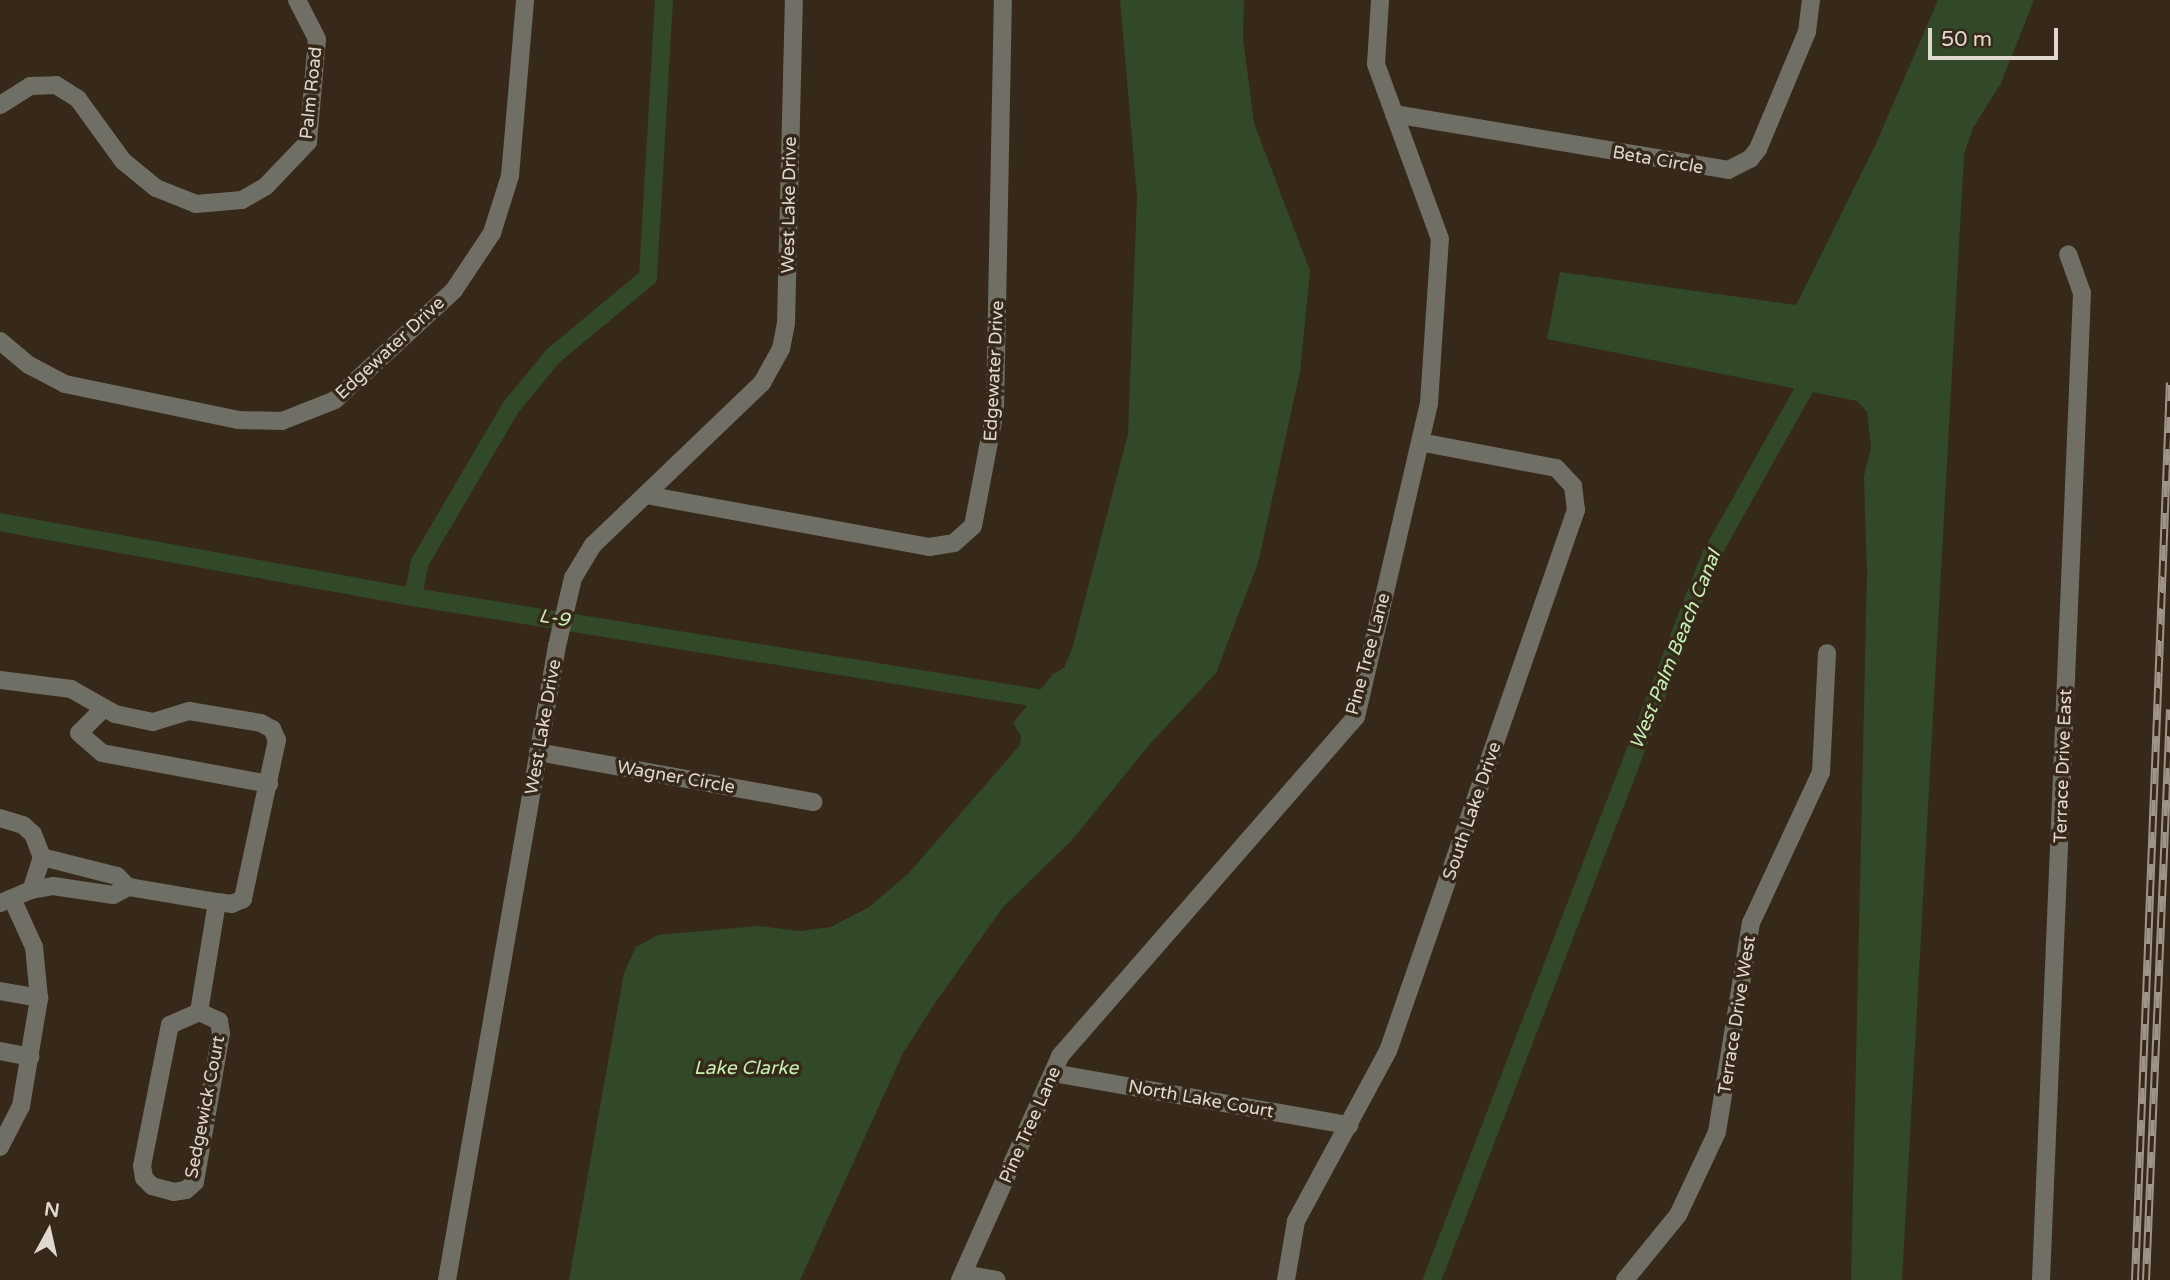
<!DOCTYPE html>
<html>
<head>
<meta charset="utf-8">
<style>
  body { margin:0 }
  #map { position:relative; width:2170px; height:1280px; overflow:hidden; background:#36291a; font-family:"Varela Round",sans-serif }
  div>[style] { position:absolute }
  .water>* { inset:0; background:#314928 }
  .canal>* { height:18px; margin:-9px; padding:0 9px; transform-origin:9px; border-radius:9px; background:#314928 }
  .minor>* { height:18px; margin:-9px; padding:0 9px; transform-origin:9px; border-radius:9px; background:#6f6f65 }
  .rail>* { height:8px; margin-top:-4px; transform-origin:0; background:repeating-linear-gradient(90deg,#36291a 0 16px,#9f9589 0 32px); box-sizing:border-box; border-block:2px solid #9f9589 }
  span { translate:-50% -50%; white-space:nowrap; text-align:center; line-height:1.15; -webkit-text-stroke:7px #36291a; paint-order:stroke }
  .street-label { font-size:18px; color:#e0d8ce }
  .water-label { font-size:19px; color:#c4f0b4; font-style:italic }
  .north { position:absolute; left:14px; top:1196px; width:70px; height:70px; -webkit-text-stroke:5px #36291a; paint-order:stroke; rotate:8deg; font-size:19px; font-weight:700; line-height:28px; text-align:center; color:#e0d8ce }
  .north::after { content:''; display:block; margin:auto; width:24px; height:32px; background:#e0d8ce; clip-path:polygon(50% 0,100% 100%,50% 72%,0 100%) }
  .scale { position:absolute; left:1928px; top:28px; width:130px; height:32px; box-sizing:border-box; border:4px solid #e0d8ce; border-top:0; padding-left:9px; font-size:21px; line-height:24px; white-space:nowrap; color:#e0d8ce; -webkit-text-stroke:5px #36291a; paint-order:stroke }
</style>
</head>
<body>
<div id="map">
  <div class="water">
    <i style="clip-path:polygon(1120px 0,1244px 0,1243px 38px,1254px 123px,1310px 271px,1300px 372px,1258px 563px,1216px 673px,1149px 745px,1072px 840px,1003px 907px,935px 1003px,903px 1053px,800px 1280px,569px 1280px,624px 973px,636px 947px,658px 935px,758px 926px,800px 931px,831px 927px,869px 907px,908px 874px,1020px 745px,1021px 736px,1013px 723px,1053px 674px,1064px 668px,1072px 649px,1128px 434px,1137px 196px)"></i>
    <i style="clip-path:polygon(1938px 0,2034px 0,2001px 83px,1973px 128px,1964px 154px,1902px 1280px,1851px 1280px,1867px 574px,1864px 476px,1871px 447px,1867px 412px,1857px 401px,1547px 339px,1560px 272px,1796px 305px,1875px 146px)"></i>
  </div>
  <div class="canal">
    <i style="left:0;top:522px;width:420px;rotate:10.3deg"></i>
    <i style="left:413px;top:597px;width:651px;rotate:9.19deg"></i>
    <i style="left:413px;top:597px;width:36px;rotate:-79deg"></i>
    <i style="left:420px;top:562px;width:180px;rotate:-59.6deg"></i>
    <i style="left:511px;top:407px;width:66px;rotate:-50.5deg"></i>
    <i style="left:553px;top:356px;width:124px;rotate:-39.7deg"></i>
    <i style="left:648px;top:277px;width:277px;rotate:-86.7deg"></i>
    <i style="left:1432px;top:1280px;width:775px;rotate:-68.97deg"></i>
    <i style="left:1710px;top:557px;width:212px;rotate:-60.7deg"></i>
  </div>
  <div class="minor">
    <i style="left:0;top:105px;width:36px;rotate:-32deg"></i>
    <i style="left:31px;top:86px;width:25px;rotate:-2deg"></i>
    <i style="left:56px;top:85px;width:26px;rotate:32deg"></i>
    <i style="left:78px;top:99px;width:77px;rotate:54deg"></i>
    <i style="left:123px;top:161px;width:43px;rotate:39.3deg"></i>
    <i style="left:156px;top:188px;width:43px;rotate:21.8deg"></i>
    <i style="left:196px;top:204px;width:46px;rotate:-5deg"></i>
    <i style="left:242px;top:200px;width:28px;rotate:-30deg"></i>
    <i style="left:266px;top:186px;width:61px;rotate:-46.3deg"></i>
    <i style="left:308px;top:142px;width:103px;rotate:-85deg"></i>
    <i style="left:317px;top:39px;width:44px;rotate:-117.1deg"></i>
    <i style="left:1394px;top:114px;width:339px;rotate:9.5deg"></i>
    <i style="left:1728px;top:170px;width:25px;rotate:-27deg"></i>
    <i style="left:1750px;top:159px;width:13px;rotate:-51deg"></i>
    <i style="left:1758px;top:149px;width:127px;rotate:-67.3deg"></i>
    <i style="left:1807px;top:32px;width:32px;rotate:-83deg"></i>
    <i style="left:0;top:341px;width:38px;rotate:40deg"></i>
    <i style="left:29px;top:365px;width:41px;rotate:27.8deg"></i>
    <i style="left:65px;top:384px;width:178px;rotate:11.7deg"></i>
    <i style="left:239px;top:420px;width:43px;rotate:1.3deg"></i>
    <i style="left:282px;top:421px;width:57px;rotate:-21.6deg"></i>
    <i style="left:335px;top:400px;width:162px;rotate:-42.7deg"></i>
    <i style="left:454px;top:290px;width:69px;rotate:-56.3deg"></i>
    <i style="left:492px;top:233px;width:60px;rotate:-72.5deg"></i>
    <i style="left:510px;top:176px;width:177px;rotate:-85.1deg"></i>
    <i style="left:646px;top:495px;width:288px;rotate:10.4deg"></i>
    <i style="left:929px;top:547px;width:25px;rotate:-9deg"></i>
    <i style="left:954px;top:543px;width:25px;rotate:-42deg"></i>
    <i style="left:973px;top:526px;width:117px;rotate:-79.2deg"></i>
    <i style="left:995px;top:411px;width:411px;rotate:-88.9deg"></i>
    <i style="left:0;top:680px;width:72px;rotate:7.2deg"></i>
    <i style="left:71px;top:689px;width:51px;rotate:29.6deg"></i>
    <i style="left:115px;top:714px;width:39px;rotate:12deg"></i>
    <i style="left:153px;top:722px;width:38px;rotate:-17deg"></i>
    <i style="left:189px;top:711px;width:73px;rotate:9.5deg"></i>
    <i style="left:261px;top:723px;width:13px;rotate:29deg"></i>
    <i style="left:272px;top:729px;width:12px;rotate:66deg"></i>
    <i style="left:277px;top:740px;width:163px;rotate:102.1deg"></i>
    <i style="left:243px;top:899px;width:12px;rotate:156deg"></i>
    <i style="left:232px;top:904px;width:15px;rotate:-172deg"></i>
    <i style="left:217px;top:902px;width:90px;rotate:-170.4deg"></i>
    <i style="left:128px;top:887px;width:16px;rotate:-135deg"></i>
    <i style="left:117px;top:876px;width:77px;rotate:-165.8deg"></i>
    <i style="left:104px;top:708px;width:35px;rotate:135deg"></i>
    <i style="left:79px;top:733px;width:30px;rotate:41deg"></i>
    <i style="left:102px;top:753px;width:170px;rotate:10.5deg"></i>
    <i style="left:538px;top:752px;width:280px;rotate:10.3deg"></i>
    <i style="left:0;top:818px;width:24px;rotate:17deg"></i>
    <i style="left:23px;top:825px;width:13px;rotate:42deg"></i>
    <i style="left:33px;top:834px;width:25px;rotate:69deg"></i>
    <i style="left:42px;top:857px;width:35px;rotate:108deg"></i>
    <i style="left:31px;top:890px;width:34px;rotate:157deg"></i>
    <i style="left:31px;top:890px;width:22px;rotate:-10deg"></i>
    <i style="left:53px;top:886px;width:61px;rotate:8.5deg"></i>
    <i style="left:113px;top:895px;width:17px;rotate:-28deg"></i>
    <i style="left:0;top:991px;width:40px;rotate:10deg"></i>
    <i style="left:199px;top:1012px;width:22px;rotate:24deg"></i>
    <i style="left:219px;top:1021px;width:12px;rotate:81deg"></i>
    <i style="left:221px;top:1033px;width:151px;rotate:99.9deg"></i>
    <i style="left:195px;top:1182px;width:12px;rotate:138deg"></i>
    <i style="left:186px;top:1190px;width:12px;rotate:171deg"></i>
    <i style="left:174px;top:1192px;width:23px;rotate:-165deg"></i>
    <i style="left:152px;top:1186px;width:11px;rotate:-135deg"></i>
    <i style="left:144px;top:1178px;width:12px;rotate:-99deg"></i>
    <i style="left:142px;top:1166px;width:144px;rotate:-78.8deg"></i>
    <i style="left:170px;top:1025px;width:32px;rotate:-24deg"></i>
    <i style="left:199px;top:1012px;width:111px;rotate:-80.7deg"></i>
    <i style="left:0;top:1051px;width:31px;rotate:11deg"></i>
    <i style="left:1053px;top:1073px;width:301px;rotate:10deg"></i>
    <i style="left:0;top:1147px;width:46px;rotate:-62.9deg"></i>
    <i style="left:21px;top:1106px;width:109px;rotate:-80.5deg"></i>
    <i style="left:39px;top:998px;width:51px;rotate:-95.6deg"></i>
    <i style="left:34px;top:947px;width:51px;rotate:-114.5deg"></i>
    <i style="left:963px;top:1274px;width:34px;rotate:10deg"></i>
    <i style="left:447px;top:1280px;width:643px;rotate:-80.16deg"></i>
    <i style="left:557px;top:646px;width:70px;rotate:-76.8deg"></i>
    <i style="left:573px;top:578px;width:39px;rotate:-59deg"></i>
    <i style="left:593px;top:545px;width:234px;rotate:-43.8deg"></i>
    <i style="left:762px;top:383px;width:39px;rotate:-61deg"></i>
    <i style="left:781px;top:349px;width:26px;rotate:-79deg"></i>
    <i style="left:786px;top:323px;width:323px;rotate:-88.6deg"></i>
    <i style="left:960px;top:1280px;width:245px;rotate:-65.9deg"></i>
    <i style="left:1060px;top:1056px;width:450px;rotate:-48.9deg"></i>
    <i style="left:1356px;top:717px;width:322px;rotate:-76.9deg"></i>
    <i style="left:1429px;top:403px;width:164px;rotate:-86.2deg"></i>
    <i style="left:1440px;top:239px;width:186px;rotate:-110.1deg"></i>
    <i style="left:1376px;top:64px;width:64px;rotate:-86.4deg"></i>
    <i style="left:1286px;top:1280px;width:60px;rotate:-80.4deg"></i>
    <i style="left:1296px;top:1221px;width:193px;rotate:-61.6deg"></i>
    <i style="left:1388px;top:1051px;width:573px;rotate:-70.84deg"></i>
    <i style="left:1576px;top:510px;width:24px;rotate:-97deg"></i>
    <i style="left:1573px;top:486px;width:25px;rotate:-133deg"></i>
    <i style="left:1556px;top:468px;width:138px;rotate:-169.2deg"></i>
    <i style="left:1625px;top:1280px;width:84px;rotate:-50.8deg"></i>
    <i style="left:1678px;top:1215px;width:92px;rotate:-64.8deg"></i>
    <i style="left:1717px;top:1132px;width:212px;rotate:-80.8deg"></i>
    <i style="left:1751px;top:923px;width:166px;rotate:-65.1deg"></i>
    <i style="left:1821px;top:772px;width:119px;rotate:-87.1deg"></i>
    <i style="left:2041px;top:1280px;width:988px;rotate:-87.62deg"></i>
    <i style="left:2082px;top:293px;width:41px;rotate:-109.7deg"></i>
  </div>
  <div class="rail">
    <i style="left:2135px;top:1280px;width:898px;rotate:-87.77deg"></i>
    <i style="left:2146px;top:1280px;width:571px;rotate:-87.59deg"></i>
  </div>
  <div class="street-label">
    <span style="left:311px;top:93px;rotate:-84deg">Palm Road</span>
    <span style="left:1658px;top:160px;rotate:10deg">Beta Circle</span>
    <span style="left:789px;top:205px;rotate:-89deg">West Lake Drive</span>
    <span style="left:390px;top:348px;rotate:-43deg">Edgewater Drive</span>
    <span style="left:994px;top:371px;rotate:-87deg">Edgewater Drive</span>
    <span style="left:1368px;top:654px;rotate:-75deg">Pine Tree Lane</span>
    <span style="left:543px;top:727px;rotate:-80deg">West Lake Drive</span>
    <span style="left:2063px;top:766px;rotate:-88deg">Terrace Drive East</span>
    <span style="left:676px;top:777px;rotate:10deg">Wagner Circle</span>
    <span style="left:1472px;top:811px;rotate:-71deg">South Lake Drive</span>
    <span style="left:1737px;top:1015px;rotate:-81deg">Terrace Drive West</span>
    <span style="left:1201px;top:1099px;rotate:10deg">North Lake Court</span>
    <span style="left:205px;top:1107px;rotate:-79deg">Sedgewick Court</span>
    <span style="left:1030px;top:1125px;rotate:-66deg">Pine Tree Lane</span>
  </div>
  <div class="water-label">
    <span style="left:554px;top:619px;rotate:9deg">L-9</span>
    <span style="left:1676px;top:650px;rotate:-68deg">West Palm Beach Canal</span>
    <span style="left:746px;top:1069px">Lake Clarke</span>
  </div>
  <div class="north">N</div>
  <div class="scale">50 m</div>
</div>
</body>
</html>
